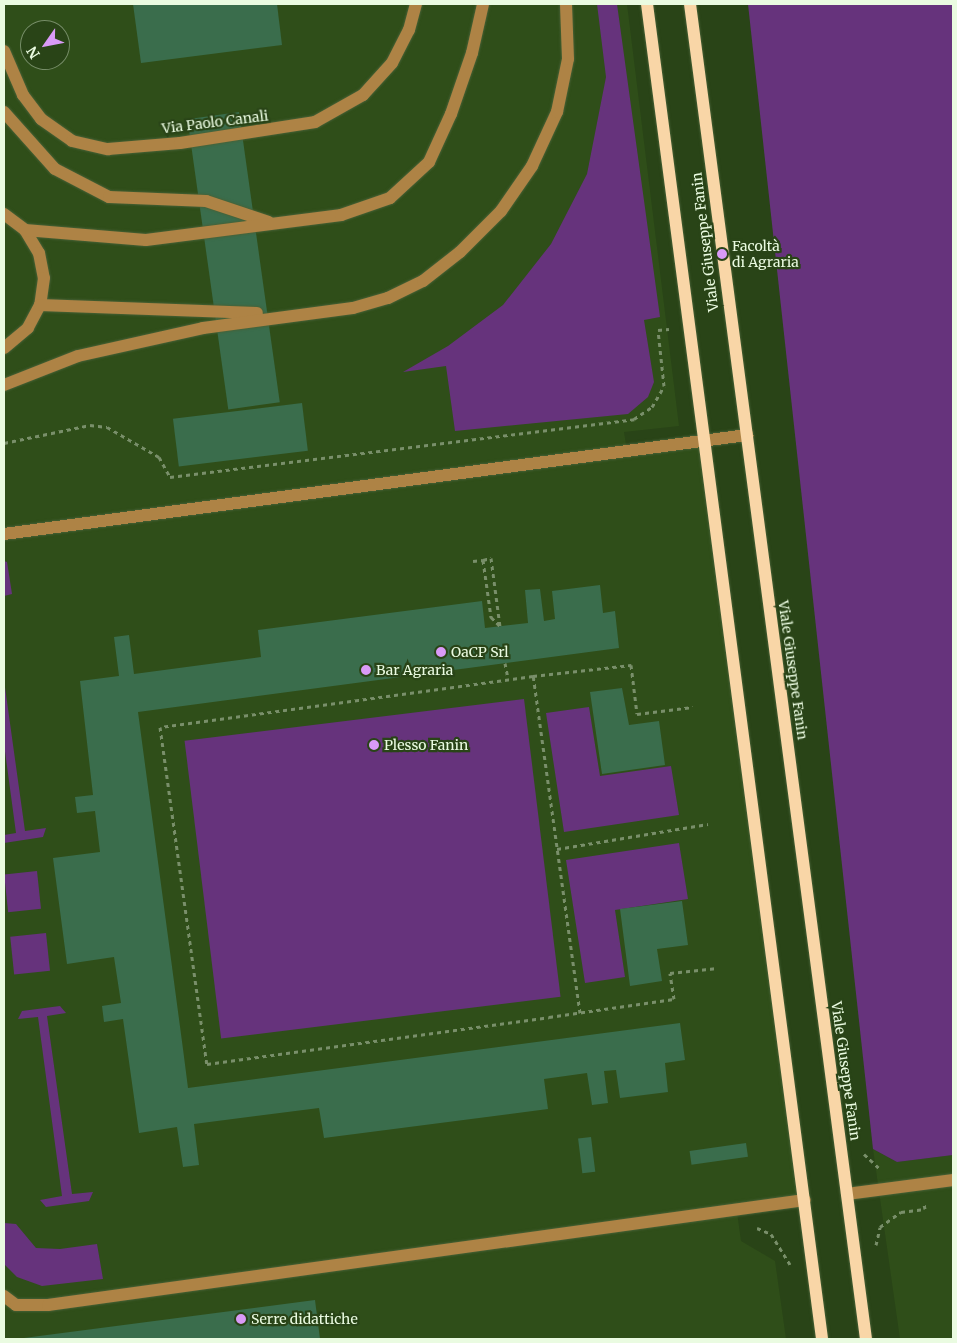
<!DOCTYPE html>
<html>
<head>
<meta charset="utf-8">
<style>
  body { margin:0 }
  #map { position:relative; width:957px; height:1343px; overflow:hidden; background:#294417; font-family:Merriweather,serif }
  div>[style] { position:absolute }
  .built>* { inset:0; background:#2f4e19 }
  .green>* { inset:0; background:#66337c; transform-origin:0 0 }
  .building>* { inset:0; background:#3a6d4c; transform-origin:0 0 }
  .path>* { height:3px; margin-top:-1.5px; transform-origin:0; background:repeating-linear-gradient(90deg,#798f6a 0 4px,transparent 0 8px) }
  .roads { filter:drop-shadow(0 0 1px #486137) drop-shadow(0 0 1px #486137) }
  .minor>* { height:12px; margin:-6px; padding:0 6px; transform-origin:6px; border-radius:6px; background:#ae8345 }
  .major>* { height:12px; margin:-6px; padding:0 6px; transform-origin:6px; border-radius:6px; background:#f9d6a7 }
  .dots>* { width:14px; height:14px; translate:-50% -50%; box-sizing:border-box; border:2px solid #294417; border-radius:50% }
  span { translate:-50% -50%; white-space:nowrap; text-align:center; line-height:1.15; -webkit-text-stroke:4.5px #294417; paint-order:stroke }
  .street-label { font-size:14px; color:#eafbe1 }
  .poi-label { font-size:14px; color:#eafbe1 }
  .left { translate:0 -50%; text-align:left }
  .frame { position:absolute; inset:0; border:5px solid #eafbe1; pointer-events:none }
  .north { position:absolute; left:20px; top:20px; width:50px; height:50px; box-sizing:border-box; background:#294417; border:1px solid #768d68; border-radius:50%; rotate:237deg; font-size:14px; font-weight:700; line-height:20px; text-align:center; color:#eafbe1 }
  .north::after { content:''; display:block; margin:auto; width:18px; height:22px; background:#d99af7; clip-path:polygon(50% 0,100% 100%,50% 72%,0 100%) }
</style>
</head>
<body>
<div id="map">
  <div class="built">
    <i style="clip-path:polygon(evenodd,4px 4px,627px 4px,679px 426px,624px 432px,627px 451px,705px 441px,805px 1200px,737px 1212px,741px 1241px,775px 1261px,786px 1339px,4px 1339px,4px 4px,30px 30px,60px 30px,60px 60px,30px 60px,30px 30px)"></i>
    <i style="clip-path:polygon(873px 1149px,897px 1162px,953px 1155px,953px 1339px,900px 1339px)"></i>
  </div>
  <div class="green">
    <i style="clip-path:polygon(597px 4px,617px 4px,660px 317px,644px 320px,654px 382px,648px 397px,628px 414px,455px 431px,446px 366px,403px 372px,448px 346px,503px 305px,551px 244px,587px 174px,606px 77px)"></i>
    <i style="clip-path:polygon(748px 4px,953px 4px,953px 1155px,897px 1162px,873px 1149px)"></i>
    <i style="clip-path:polygon(4px 561px,7px 562px,12px 594px,4px 596px)"></i>
    <i style="clip-path:polygon(4px 680px,25px 831px,46px 828px,43px 837px,4px 843px,4px 835px,16px 833px,4px 744px)"></i>
    <i style="left:524px;top:699px;width:300px;height:342px;rotate:83deg"></i>
    <i style="clip-path:polygon(589px 707px,600px 776px,671px 766px,679px 815px,564px 832px,546px 713px)"></i>
    <i style="clip-path:polygon(679px 843px,688px 899px,615px 910px,625px 977px,585px 983px,566px 860px)"></i>
    <i style="left:37px;top:871px;width:38px;height:33px;rotate:84deg"></i>
    <i style="left:46px;top:933px;width:38px;height:36px;rotate:84deg"></i>
    <i style="clip-path:polygon(60px 1006px,66px 1013px,47px 1016px,72px 1194px,93px 1192px,89px 1201px,46px 1207px,40px 1200px,62px 1196px,38px 1017px,18px 1019px,22px 1011px)"></i>
    <i style="clip-path:polygon(4px 1223px,16px 1224px,36px 1248px,60px 1249px,97px 1244px,103px 1279px,42px 1286px,17px 1277px,4px 1264px)"></i>
  </div>
  <div class="building">
    <i style="clip-path:polygon(133px 4px,277px 4px,282px 45px,141px 63px)"></i>
    <i style="left:239px;top:112px;width:293px;height:52px;rotate:82deg"></i>
    <i style="left:302px;top:403px;width:48px;height:130px;rotate:83deg"></i>
    <i style="clip-path:polygon(600px 585px,603px 613px,615px 611px,619px 648px,138px 712px,183px 1049px,188px 1088px,680px 1023px,685px 1060px,665px 1063px,668px 1092px,620px 1098px,616px 1070px,604px 1071px,608px 1103px,592px 1105px,587px 1073px,544px 1079px,548px 1109px,324px 1138px,319px 1108px,194px 1124px,199px 1165px,183px 1167px,177px 1127px,139px 1133px,123px 1019px,104px 1022px,102px 1006px,121px 1003px,114px 957px,67px 964px,53px 858px,100px 852px,95px 811px,77px 813px,75px 797px,93px 795px,80px 681px,119px 676px,114px 637px,129px 635px,134px 674px,261px 657px,258px 630px,482px 601px,485px 628px,528px 623px,525px 590px,540px 589px,544px 621px,555px 619px,552px 591px)"></i>
    <i style="clip-path:polygon(622px 688px,629px 725px,659px 721px,665px 765px,602px 774px,590px 692px)"></i>
    <i style="clip-path:polygon(682px 901px,688px 945px,657px 949px,662px 981px,630px 986px,620px 909px)"></i>
    <i style="left:591px;top:1137px;width:35px;height:13px;rotate:83deg"></i>
    <i style="left:746px;top:1143px;width:14px;height:57px;rotate:82deg"></i>
    <i style="clip-path:polygon(315px 1300px,320px 1339px,24px 1339px,24px 1338px)"></i>
  </div>
  <div class="path">
    <i style="left:4px;top:443px;width:88px;rotate:-11.8deg"></i>
    <i style="left:90px;top:425px;width:17px;rotate:7deg"></i>
    <i style="left:107px;top:427px;width:60px;rotate:30deg"></i>
    <i style="left:159px;top:457px;width:23px;rotate:61deg"></i>
    <i style="left:170px;top:477px;width:468px;rotate:-7.1deg"></i>
    <i style="left:634px;top:419px;width:22px;rotate:-34deg"></i>
    <i style="left:652px;top:407px;width:24px;rotate:-60deg"></i>
    <i style="left:664px;top:386px;width:56px;rotate:-96.1deg"></i>
    <i style="left:658px;top:330px;width:11px;rotate:-5deg"></i>
    <i style="left:483px;top:560px;width:8px;rotate:-14deg"></i>
    <i style="left:491px;top:558px;width:69px;rotate:82.5deg"></i>
    <i style="left:473px;top:561px;width:10px;rotate:-6deg"></i>
    <i style="left:483px;top:560px;width:58px;rotate:82deg"></i>
    <i style="left:491px;top:617px;width:13px;rotate:45deg"></i>
    <i style="left:505px;top:663px;width:16px;rotate:79deg"></i>
    <i style="left:533px;top:676px;width:99px;rotate:-6.4deg"></i>
    <i style="left:631px;top:665px;width:49px;rotate:83deg"></i>
    <i style="left:637px;top:714px;width:56px;rotate:-7.1deg"></i>
    <i style="left:557px;top:849px;width:153px;rotate:-9.4deg"></i>
    <i style="left:580px;top:1013px;width:340px;rotate:-97.9deg"></i>
    <i style="left:533px;top:676px;width:376px;rotate:172.2deg"></i>
    <i style="left:160px;top:727px;width:340px;rotate:82.1deg"></i>
    <i style="left:207px;top:1064px;width:345px;rotate:-7.8deg"></i>
    <i style="left:549px;top:1017px;width:126px;rotate:-8.2deg"></i>
    <i style="left:674px;top:999px;width:26px;rotate:-99deg"></i>
    <i style="left:670px;top:973px;width:48px;rotate:-5.9deg"></i>
    <i style="left:864px;top:1154px;width:21px;rotate:43deg"></i>
    <i style="left:757px;top:1228px;width:15px;rotate:23deg"></i>
    <i style="left:771px;top:1234px;width:36px;rotate:58deg"></i>
    <i style="left:876px;top:1245px;width:18px;rotate:-77deg"></i>
    <i style="left:880px;top:1227px;width:26px;rotate:-36deg"></i>
    <i style="left:901px;top:1212px;width:24px;rotate:-7deg"></i>
    <i style="left:925px;top:1209px;width:5px;rotate:-101deg"></i>
  </div>
  <div class="roads">
    <div class="minor">
      <i style="left:4px;top:51px;width:48px;rotate:66.6deg"></i>
      <i style="left:23px;top:95px;width:30px;rotate:53deg"></i>
      <i style="left:41px;top:119px;width:38px;rotate:35deg"></i>
      <i style="left:72px;top:141px;width:37px;rotate:13deg"></i>
      <i style="left:108px;top:149px;width:72px;rotate:-4.8deg"></i>
      <i style="left:180px;top:143px;width:137px;rotate:-8.8deg"></i>
      <i style="left:315px;top:122px;width:55px;rotate:-29.4deg"></i>
      <i style="left:363px;top:95px;width:43px;rotate:-47.8deg"></i>
      <i style="left:392px;top:63px;width:37px;rotate:-63deg"></i>
      <i style="left:409px;top:30px;width:27px;rotate:-75deg"></i>
      <i style="left:4px;top:112px;width:76px;rotate:48.2deg"></i>
      <i style="left:55px;top:169px;width:61px;rotate:27.4deg"></i>
      <i style="left:109px;top:197px;width:97px;rotate:2.4deg"></i>
      <i style="left:206px;top:201px;width:66px;rotate:18.4deg"></i>
      <i style="left:4px;top:214px;width:26px;rotate:37deg"></i>
      <i style="left:25px;top:230px;width:27px;rotate:59deg"></i>
      <i style="left:39px;top:253px;width:25px;rotate:79deg"></i>
      <i style="left:44px;top:278px;width:27px;rotate:98deg"></i>
      <i style="left:40px;top:305px;width:26px;rotate:118deg"></i>
      <i style="left:28px;top:328px;width:31px;rotate:140deg"></i>
      <i style="left:25px;top:230px;width:121px;rotate:4.7deg"></i>
      <i style="left:146px;top:240px;width:197px;rotate:-7.3deg"></i>
      <i style="left:341px;top:215px;width:52px;rotate:-19.1deg"></i>
      <i style="left:390px;top:198px;width:53px;rotate:-42.7deg"></i>
      <i style="left:429px;top:162px;width:53px;rotate:-65.4deg"></i>
      <i style="left:451px;top:114px;width:65px;rotate:-71deg"></i>
      <i style="left:472px;top:53px;width:50px;rotate:-77.3deg"></i>
      <i style="left:40px;top:305px;width:217px;rotate:2.1deg"></i>
      <i style="left:4px;top:385px;width:79px;rotate:-21.4deg"></i>
      <i style="left:78px;top:356px;width:128px;rotate:-12.6deg"></i>
      <i style="left:203px;top:328px;width:151px;rotate:-7.6deg"></i>
      <i style="left:353px;top:308px;width:36px;rotate:-16deg"></i>
      <i style="left:388px;top:298px;width:39px;rotate:-26deg"></i>
      <i style="left:423px;top:281px;width:47px;rotate:-38.1deg"></i>
      <i style="left:460px;top:252px;width:58px;rotate:-45deg"></i>
      <i style="left:501px;top:211px;width:55px;rotate:-55.4deg"></i>
      <i style="left:532px;top:166px;width:60px;rotate:-65.2deg"></i>
      <i style="left:557px;top:112px;width:54px;rotate:-78.3deg"></i>
      <i style="left:568px;top:59px;width:55px;rotate:-92.1deg"></i>
      <i style="left:4px;top:534px;width:750px;rotate:-7.59deg"></i>
      <i style="left:847px;top:1194px;width:107px;rotate:-7.5deg"></i>
      <i style="left:4px;top:1296px;width:15px;rotate:37deg"></i>
      <i style="left:16px;top:1305px;width:32px"></i>
      <i style="left:48px;top:1305px;width:764px;rotate:-7.9deg"></i>
    </div>
    <div class="major">
      <i style="left:647px;top:4px;width:1346px;rotate:82.53deg"></i>
      <i style="left:690px;top:4px;width:1347px;rotate:82.49deg"></i>
    </div>
  </div>
  <div class="dots">
    <i style="left:722px;top:254px;background:#d99af7"></i>
    <i style="left:441px;top:652px;background:#d99af7"></i>
    <i style="left:366px;top:670px;background:#d99af7"></i>
    <i style="left:374px;top:745px;background:#d99af7"></i>
    <i style="left:241px;top:1319px;background:#d99af7"></i>
  </div>
  <div class="street-label">
    <span style="left:215px;top:122px;rotate:-7deg">Via Paolo Canali</span>
    <span style="left:705px;top:242px;rotate:-97deg">Viale Giuseppe Fanin</span>
    <span style="left:793px;top:670px;rotate:82deg">Viale Giuseppe Fanin</span>
    <span style="left:846px;top:1071px;rotate:82deg">Viale Giuseppe Fanin</span>
  </div>
  <div class="poi-label">
    <span class="left" style="left:732px;top:254px">Facoltà<br>di Agraria</span>
    <span class="left" style="left:451px;top:652px">OaCP Srl</span>
    <span class="left" style="left:376px;top:670px">Bar Agraria</span>
    <span class="left" style="left:384px;top:745px">Plesso Fanin</span>
    <span class="left" style="left:251px;top:1319px">Serre didattiche</span>
  </div>
  <div class="frame"></div>
  <div class="north">N</div>
</div>
</body>
</html>
